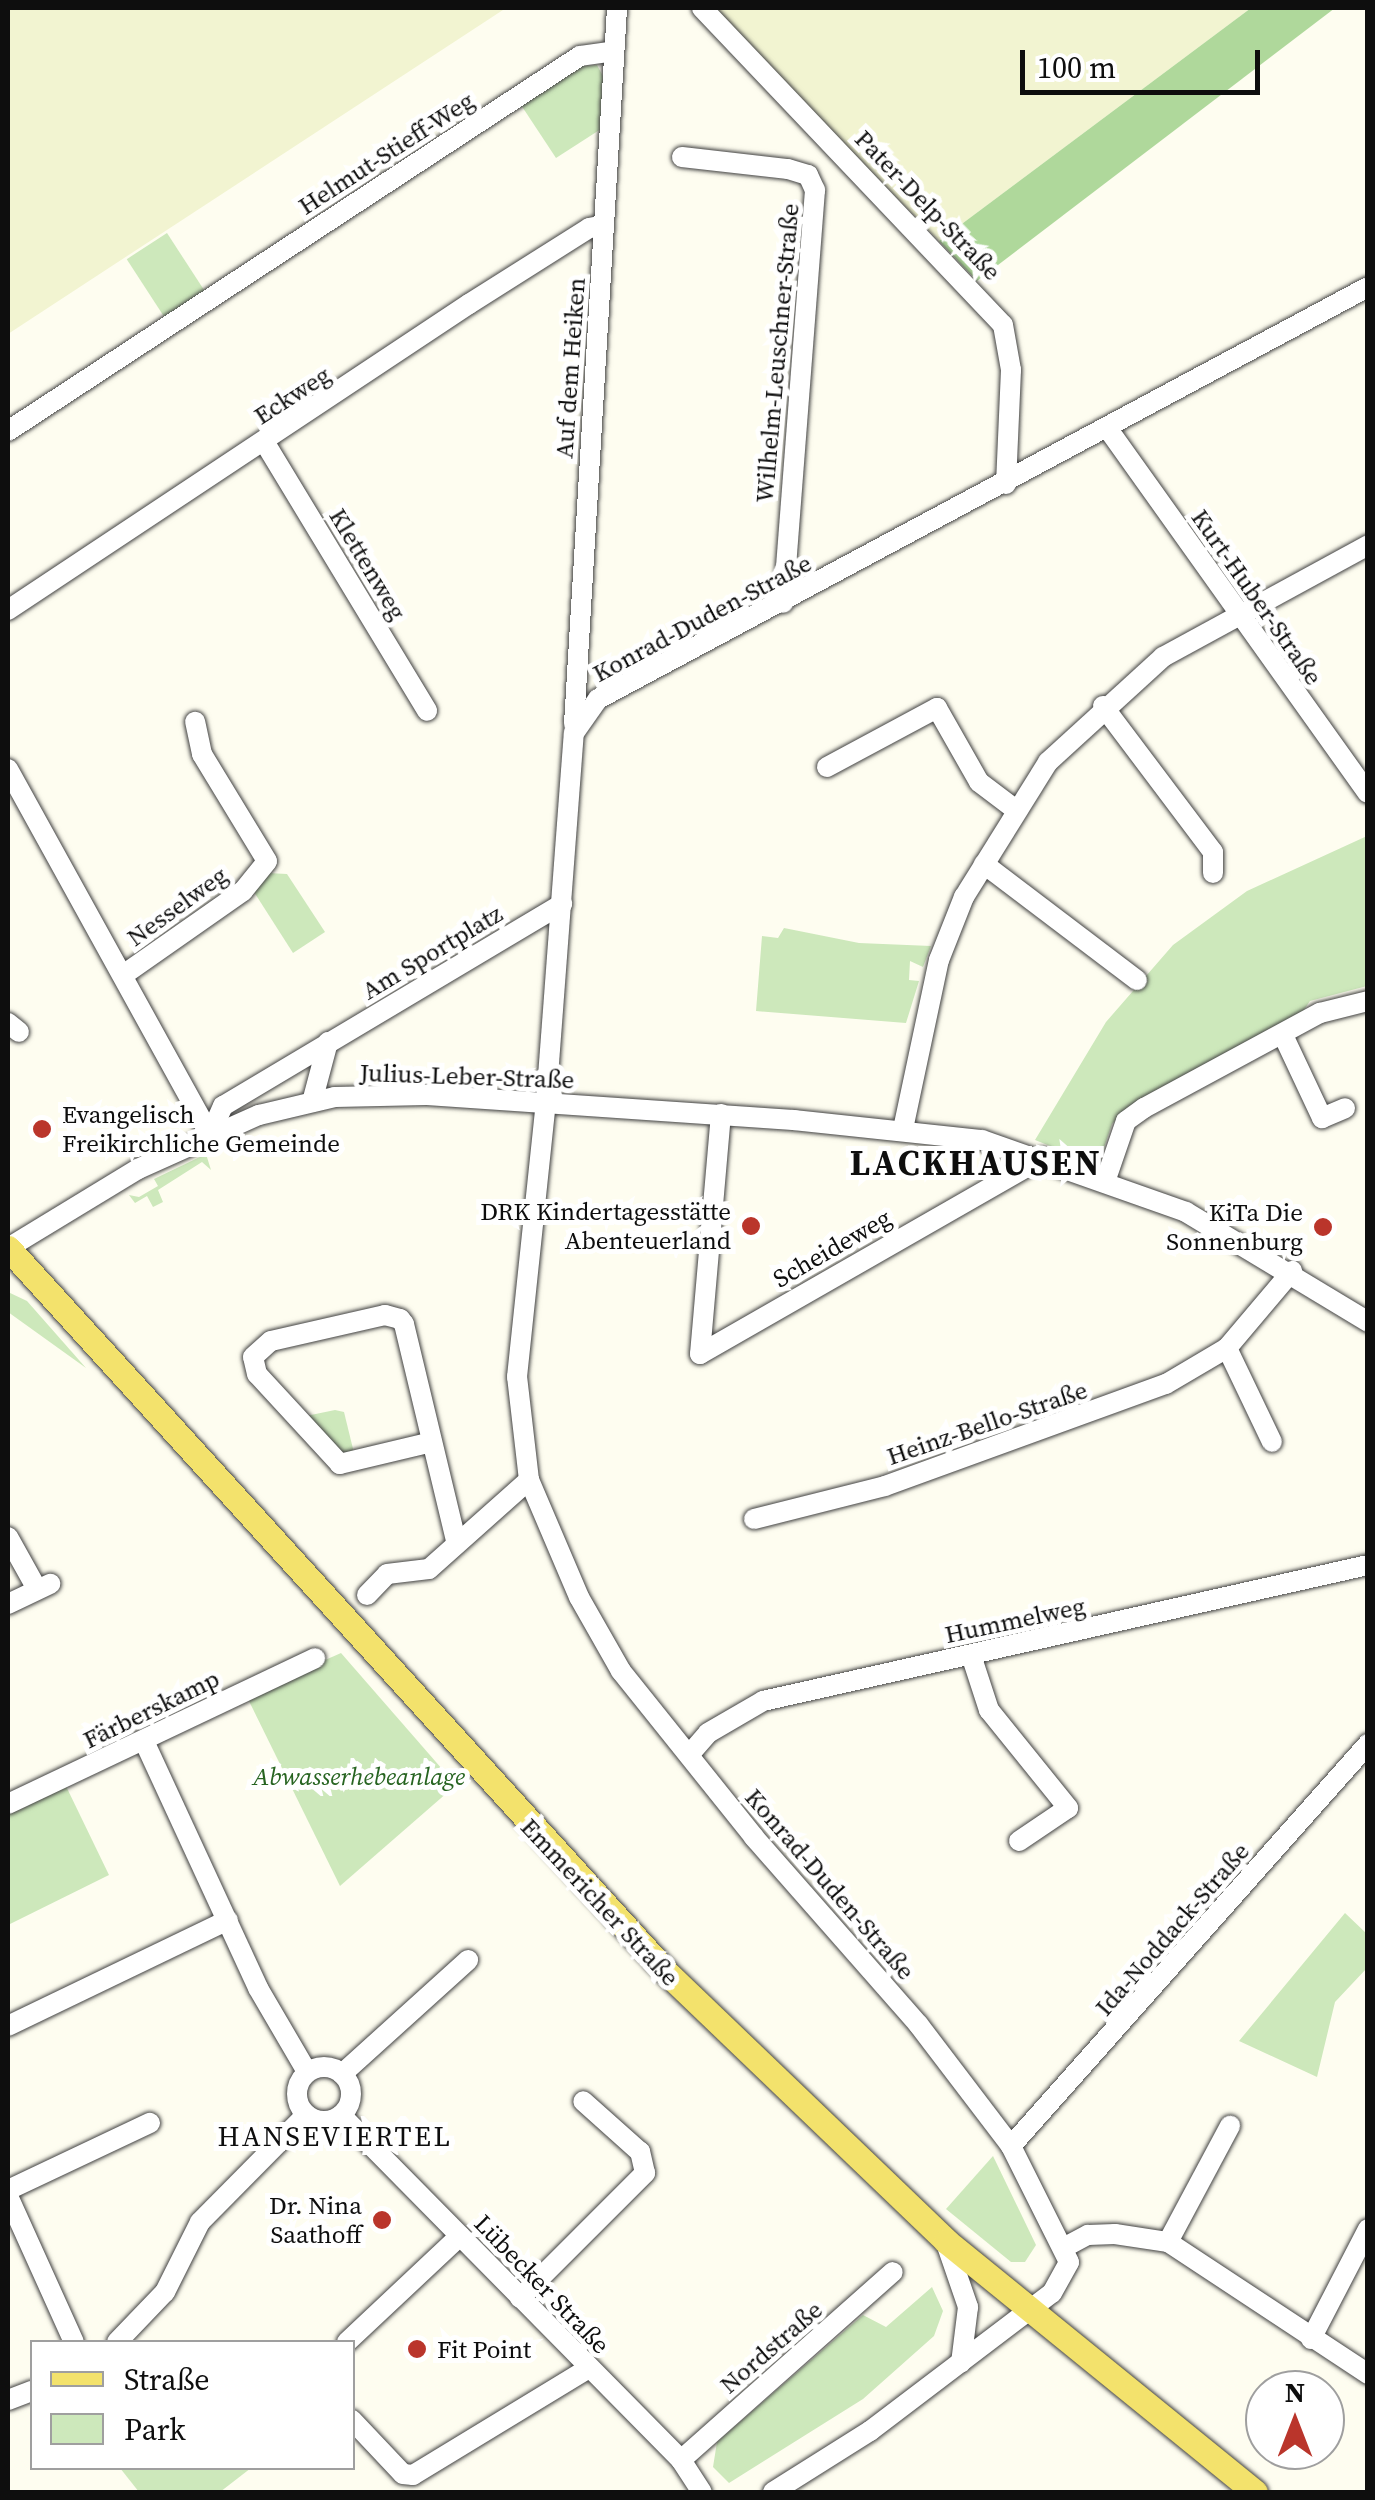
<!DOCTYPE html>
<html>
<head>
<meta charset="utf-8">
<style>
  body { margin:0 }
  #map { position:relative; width:1375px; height:2500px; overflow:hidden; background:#fefdf0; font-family:"Source Serif 4",serif }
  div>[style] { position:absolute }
  .farmland>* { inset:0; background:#f2f4d1 }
  .green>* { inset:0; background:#cde8bb; transform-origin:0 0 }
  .forest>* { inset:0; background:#afd89b }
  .roads { filter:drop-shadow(0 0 2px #414141) drop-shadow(0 0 2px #414141) }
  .minor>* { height:20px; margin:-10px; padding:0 10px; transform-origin:10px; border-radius:10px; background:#fff }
  .minor>.ring { margin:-10px; padding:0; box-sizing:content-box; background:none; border:20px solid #fff; border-radius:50% }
  .major>* { height:25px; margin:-12.5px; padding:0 12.5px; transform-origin:12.5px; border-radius:12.5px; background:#f3e26c }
  .dots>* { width:28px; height:28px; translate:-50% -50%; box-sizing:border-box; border:5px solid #fff; border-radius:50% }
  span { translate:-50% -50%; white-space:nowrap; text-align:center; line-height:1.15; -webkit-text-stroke:10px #fff; paint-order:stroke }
  .street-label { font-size:25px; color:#0e0e0e }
  .poi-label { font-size:25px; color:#0e0e0e }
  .left { translate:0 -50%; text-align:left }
  .right { translate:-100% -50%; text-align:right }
  .park-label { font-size:25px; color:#276421; font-style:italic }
  .neighbourhood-label { font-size:28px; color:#0e0e0e; letter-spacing:2.5px }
  .district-label { font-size:35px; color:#0e0e0e; font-weight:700; letter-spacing:2.5px }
  .frame { position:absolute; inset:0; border:10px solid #0e0e0e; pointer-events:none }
  .legend { position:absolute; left:30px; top:2340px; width:325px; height:130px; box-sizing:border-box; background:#fff; border:2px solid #9f9f9f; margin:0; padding:12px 18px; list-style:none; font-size:30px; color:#0e0e0e }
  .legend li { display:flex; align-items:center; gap:20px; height:50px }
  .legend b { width:50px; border:2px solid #9f9f9f }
  .north { position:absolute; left:1245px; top:2370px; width:100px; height:100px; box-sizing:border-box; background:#fff; border:2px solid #9f9f9f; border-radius:50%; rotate:0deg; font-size:28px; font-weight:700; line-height:40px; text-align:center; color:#0e0e0e }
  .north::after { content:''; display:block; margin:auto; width:35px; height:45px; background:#ba352b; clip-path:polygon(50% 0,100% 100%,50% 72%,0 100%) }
  .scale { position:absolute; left:1020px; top:50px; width:240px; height:45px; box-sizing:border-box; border:5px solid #0e0e0e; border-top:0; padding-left:12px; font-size:30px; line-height:35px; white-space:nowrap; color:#0e0e0e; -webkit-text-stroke:8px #fff; paint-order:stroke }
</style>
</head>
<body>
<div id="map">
  <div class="farmland">
    <i style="clip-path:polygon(8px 8px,506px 8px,8px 334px)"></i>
    <i style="clip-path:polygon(711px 8px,1251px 8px,939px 241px)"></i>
  </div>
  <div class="green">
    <i style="clip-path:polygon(597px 65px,604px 78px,601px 129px,556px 158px,521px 105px,581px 66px)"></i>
    <i style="left:167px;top:233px;width:74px;height:48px;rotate:57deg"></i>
    <i style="clip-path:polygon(1367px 836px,1367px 986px,1310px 1001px,1301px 1014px,1129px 1106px,1112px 1124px,1098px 1165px,1035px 1140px,1106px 1022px,1173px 945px,1247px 891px)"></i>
    <i style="clip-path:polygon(268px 873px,287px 874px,325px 932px,293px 953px,254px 892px)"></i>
    <i style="clip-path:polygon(784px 928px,859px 943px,931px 946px,923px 967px,910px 961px,909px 980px,919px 981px,906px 1023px,756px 1011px,762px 936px,778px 938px)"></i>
    <i style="clip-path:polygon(206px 1154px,211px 1170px,202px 1162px,158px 1190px,163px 1202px,153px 1207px,147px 1196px,135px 1203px,129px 1195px,139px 1197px,158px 1186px,154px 1179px)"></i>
    <i style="clip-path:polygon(8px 1292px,27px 1301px,86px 1368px,8px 1312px)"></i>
    <i style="clip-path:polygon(335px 1410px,344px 1412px,354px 1453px,344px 1454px,306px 1416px)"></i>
    <i style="clip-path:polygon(341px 1653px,456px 1785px,340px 1886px,246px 1695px)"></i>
    <i style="clip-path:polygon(64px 1782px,109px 1875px,8px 1925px,8px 1809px)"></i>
    <i style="clip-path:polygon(1345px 1913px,1367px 1934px,1367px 1968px,1335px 2002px,1317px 2077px,1239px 2041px)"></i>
    <i style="clip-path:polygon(993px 2156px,1036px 2245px,1025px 2262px,1011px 2262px,946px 2209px)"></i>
    <i style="clip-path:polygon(932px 2287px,943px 2311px,934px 2336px,863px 2399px,729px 2483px,713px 2467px,717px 2442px,863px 2315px,886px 2327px)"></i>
    <i style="clip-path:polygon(120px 2468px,251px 2468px,220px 2492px,139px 2492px)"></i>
  </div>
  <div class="forest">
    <i style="clip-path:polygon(1251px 8px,1335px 8px,977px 281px,939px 241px)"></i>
  </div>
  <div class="roads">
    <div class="minor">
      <i style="left:702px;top:8px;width:437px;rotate:46.5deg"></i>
      <i style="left:1003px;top:325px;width:46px;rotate:79.9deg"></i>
      <i style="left:1011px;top:370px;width:114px;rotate:92.5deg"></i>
      <i style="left:682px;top:157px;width:107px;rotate:6.5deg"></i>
      <i style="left:788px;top:169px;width:21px;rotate:17deg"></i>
      <i style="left:808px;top:175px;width:17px;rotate:65deg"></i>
      <i style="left:815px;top:190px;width:414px;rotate:94.4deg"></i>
      <i style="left:1108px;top:429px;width:447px;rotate:54.5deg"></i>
      <i style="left:8px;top:431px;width:684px;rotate:-33.25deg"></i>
      <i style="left:580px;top:56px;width:34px;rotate:-8deg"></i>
      <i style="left:265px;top:443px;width:313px;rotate:58.8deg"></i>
      <i style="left:8px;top:610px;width:553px;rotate:-33.58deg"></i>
      <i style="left:469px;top:304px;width:142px;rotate:-32.3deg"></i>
      <i style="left:589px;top:228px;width:15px;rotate:-11deg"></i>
      <i style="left:1103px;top:706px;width:183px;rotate:53deg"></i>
      <i style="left:1213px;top:852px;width:21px;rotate:90deg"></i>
      <i style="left:574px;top:724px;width:717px;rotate:-86.56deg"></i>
      <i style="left:827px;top:767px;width:125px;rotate:-28.2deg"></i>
      <i style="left:937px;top:708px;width:85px;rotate:60.4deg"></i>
      <i style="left:979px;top:782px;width:46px;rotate:37.1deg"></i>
      <i style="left:8px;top:769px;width:418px;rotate:61.1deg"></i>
      <i style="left:984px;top:864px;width:192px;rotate:37.2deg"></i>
      <i style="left:126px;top:973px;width:143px;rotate:-35deg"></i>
      <i style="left:243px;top:891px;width:38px;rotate:-51deg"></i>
      <i style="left:267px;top:861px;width:125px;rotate:-121.3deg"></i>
      <i style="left:202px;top:754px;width:33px;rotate:-102deg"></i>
      <i style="left:8px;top:1023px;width:14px;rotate:39deg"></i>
      <i style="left:1283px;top:1035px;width:92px;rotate:64.8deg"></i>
      <i style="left:1322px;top:1118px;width:25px;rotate:-23deg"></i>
      <i style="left:312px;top:1102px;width:62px;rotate:-75.1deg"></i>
      <i style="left:903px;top:1129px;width:173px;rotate:-78deg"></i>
      <i style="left:939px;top:960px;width:68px;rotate:-68.4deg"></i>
      <i style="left:964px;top:897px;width:159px;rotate:-58.1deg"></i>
      <i style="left:1048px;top:762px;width:156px;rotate:-42.4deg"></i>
      <i style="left:1163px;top:657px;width:234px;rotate:-28.6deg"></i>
      <i style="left:210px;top:1135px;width:32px;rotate:-66deg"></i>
      <i style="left:223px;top:1106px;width:395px;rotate:-30.8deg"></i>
      <i style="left:1106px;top:1179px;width:61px;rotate:-71deg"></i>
      <i style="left:1126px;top:1121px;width:22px;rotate:-36deg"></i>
      <i style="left:1144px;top:1108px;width:200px;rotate:-28.4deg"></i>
      <i style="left:1320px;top:1013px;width:49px;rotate:-14deg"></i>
      <i style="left:8px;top:1248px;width:152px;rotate:-31.3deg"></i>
      <i style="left:138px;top:1169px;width:133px;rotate:-24.1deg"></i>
      <i style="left:259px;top:1115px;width:78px;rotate:-13.3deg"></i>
      <i style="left:335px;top:1097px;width:91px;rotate:-1.3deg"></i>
      <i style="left:426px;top:1095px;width:369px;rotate:3.9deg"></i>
      <i style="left:794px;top:1120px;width:189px;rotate:6.1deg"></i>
      <i style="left:982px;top:1140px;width:216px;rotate:19.4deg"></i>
      <i style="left:1186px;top:1212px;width:213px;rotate:31.1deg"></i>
      <i style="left:1227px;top:1348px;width:104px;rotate:64.4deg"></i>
      <i style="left:700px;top:1354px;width:396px;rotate:-29.8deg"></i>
      <i style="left:700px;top:1354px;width:241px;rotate:-85deg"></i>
      <i style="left:432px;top:1442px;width:95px;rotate:166.6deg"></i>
      <i style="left:340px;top:1464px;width:122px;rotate:-132.7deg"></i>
      <i style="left:257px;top:1374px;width:17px;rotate:-103deg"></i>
      <i style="left:253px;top:1357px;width:24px;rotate:-42deg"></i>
      <i style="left:271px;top:1341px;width:117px;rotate:-12.8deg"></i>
      <i style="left:385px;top:1315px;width:16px;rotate:15deg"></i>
      <i style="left:400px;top:1319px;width:6px;rotate:51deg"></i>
      <i style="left:404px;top:1324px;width:226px;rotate:76.5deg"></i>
      <i style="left:754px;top:1519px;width:135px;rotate:-14.1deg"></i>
      <i style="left:885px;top:1486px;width:299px;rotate:-20deg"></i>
      <i style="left:1166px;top:1384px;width:71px;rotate:-30.5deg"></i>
      <i style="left:1227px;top:1348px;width:101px;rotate:-49.8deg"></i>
      <i style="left:8px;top:1537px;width:57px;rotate:60.8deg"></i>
      <i style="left:367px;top:1595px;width:29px;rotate:-46deg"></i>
      <i style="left:387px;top:1574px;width:42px;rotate:-6.8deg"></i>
      <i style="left:429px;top:1569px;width:134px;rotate:-41.7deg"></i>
      <i style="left:8px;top:1604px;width:47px;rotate:-25.5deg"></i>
      <i style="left:971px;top:1655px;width:58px;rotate:71.9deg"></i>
      <i style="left:989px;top:1710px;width:126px;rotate:51.1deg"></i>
      <i style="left:1068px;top:1808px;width:59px;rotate:146deg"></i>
      <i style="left:144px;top:1741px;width:272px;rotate:65.2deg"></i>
      <i style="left:258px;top:1988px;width:97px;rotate:59.7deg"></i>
      <i style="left:689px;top:1755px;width:29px;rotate:-49deg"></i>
      <i style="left:708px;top:1733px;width:64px;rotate:-30.2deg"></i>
      <i style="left:763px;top:1701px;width:620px;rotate:-12.67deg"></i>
      <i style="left:8px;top:1804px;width:340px;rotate:-25.4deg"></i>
      <i style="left:8px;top:2026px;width:244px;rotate:-25.7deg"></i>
      <i class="ring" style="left:297px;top:2067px;width:34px;height:34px"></i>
      <i style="left:342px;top:2074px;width:170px;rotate:-42.1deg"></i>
      <i style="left:341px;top:2115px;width:484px;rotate:45.4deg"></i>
      <i style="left:681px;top:2460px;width:38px;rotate:57deg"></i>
      <i style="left:1011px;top:2146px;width:538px;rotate:-48.39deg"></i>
      <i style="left:8px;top:2190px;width:157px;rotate:-25.3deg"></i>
      <i style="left:8px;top:2196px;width:160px;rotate:65.7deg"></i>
      <i style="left:1168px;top:2242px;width:132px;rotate:-61.9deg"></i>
      <i style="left:946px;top:2243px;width:68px;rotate:71deg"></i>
      <i style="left:968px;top:2307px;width:56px;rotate:97.1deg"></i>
      <i style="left:1065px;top:2247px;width:26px;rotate:-28deg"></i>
      <i style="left:1088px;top:2235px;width:27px;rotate:-2deg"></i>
      <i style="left:1115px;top:2234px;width:54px;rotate:8.6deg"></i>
      <i style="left:1168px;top:2242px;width:240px;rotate:33.4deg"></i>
      <i style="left:520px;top:2298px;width:177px;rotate:-45deg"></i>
      <i style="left:645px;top:2173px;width:22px;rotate:-103deg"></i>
      <i style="left:640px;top:2152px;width:76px;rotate:-138.2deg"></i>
      <i style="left:1311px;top:2339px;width:124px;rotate:-62.6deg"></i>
      <i style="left:117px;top:2342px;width:69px;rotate:-46.2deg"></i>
      <i style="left:165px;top:2292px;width:78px;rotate:-63.4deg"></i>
      <i style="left:200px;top:2222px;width:151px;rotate:-45.3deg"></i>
      <i style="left:347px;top:2342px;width:155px;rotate:-43.2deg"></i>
      <i style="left:8px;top:2400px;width:26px;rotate:-21deg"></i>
      <i style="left:352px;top:2420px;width:74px;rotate:46.6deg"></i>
      <i style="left:403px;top:2474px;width:10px;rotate:6deg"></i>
      <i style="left:413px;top:2475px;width:206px;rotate:-31.3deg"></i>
      <i style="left:681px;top:2460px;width:283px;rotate:-41.6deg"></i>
      <i style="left:773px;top:2492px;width:115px;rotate:-32.2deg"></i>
      <i style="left:870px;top:2431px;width:228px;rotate:-37.2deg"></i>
      <i style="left:1052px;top:2293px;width:35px;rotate:-61deg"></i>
      <i style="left:1069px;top:2262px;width:130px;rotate:-116.6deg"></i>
      <i style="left:1011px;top:2146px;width:153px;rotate:-127.3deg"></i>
      <i style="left:918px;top:2024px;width:249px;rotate:-131.3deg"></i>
      <i style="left:754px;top:1837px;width:213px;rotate:-128.7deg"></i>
      <i style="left:621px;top:1671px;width:85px;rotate:-119.6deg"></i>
      <i style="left:579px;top:1597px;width:127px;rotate:-113.1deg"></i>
      <i style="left:529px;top:1480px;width:104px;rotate:-96.6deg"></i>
      <i style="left:517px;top:1377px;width:276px;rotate:-84deg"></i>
      <i style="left:546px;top:1103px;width:371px;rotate:-85.7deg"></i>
      <i style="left:574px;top:733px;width:42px;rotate:-54.8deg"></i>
      <i style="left:598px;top:699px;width:873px;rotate:-28.15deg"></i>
    </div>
    <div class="major">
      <i style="left:8px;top:1248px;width:984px;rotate:47.72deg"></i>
      <i style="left:670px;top:1976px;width:383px;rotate:43.8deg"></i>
      <i style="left:946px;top:2241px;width:398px;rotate:39.1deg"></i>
    </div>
  </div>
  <div class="dots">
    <i style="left:42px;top:1129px;background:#ba352b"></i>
    <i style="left:751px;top:1226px;background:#ba352b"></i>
    <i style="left:1323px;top:1227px;background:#ba352b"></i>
    <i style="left:382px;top:2220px;background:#ba352b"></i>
    <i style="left:417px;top:2349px;background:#ba352b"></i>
  </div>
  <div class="street-label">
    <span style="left:386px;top:153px;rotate:-33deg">Helmut-Stieff-Weg</span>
    <span style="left:928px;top:205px;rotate:46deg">Pater-Delp-Straße</span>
    <span style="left:777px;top:353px;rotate:-85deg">Wilhelm-Leuschner-Straße</span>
    <span style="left:570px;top:368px;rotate:-86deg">Auf dem Heiken</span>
    <span style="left:292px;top:395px;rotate:-33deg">Eckweg</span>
    <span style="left:368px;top:564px;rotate:59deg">Klettenweg</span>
    <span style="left:1257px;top:597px;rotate:55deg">Kurt-Huber-Straße</span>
    <span style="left:702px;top:618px;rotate:-28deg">Konrad-Duden-Straße</span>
    <span style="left:177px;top:906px;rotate:-36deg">Nesselweg</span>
    <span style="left:432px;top:952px;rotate:-31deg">Am Sportplatz</span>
    <span style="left:467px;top:1076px;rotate:2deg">Julius-Leber-Straße</span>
    <span style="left:832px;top:1248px;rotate:-30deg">Scheideweg</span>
    <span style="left:987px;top:1423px;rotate:-19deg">Heinz-Bello-Straße</span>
    <span style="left:1015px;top:1620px;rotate:-12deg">Hummelweg</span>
    <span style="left:151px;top:1709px;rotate:-26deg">Färberskamp</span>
    <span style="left:830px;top:1884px;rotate:49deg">Konrad-Duden-Straße</span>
    <span style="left:600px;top:1902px;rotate:47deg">Emmericher Straße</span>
    <span style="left:1172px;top:1929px;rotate:-49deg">Ida-Noddack-Straße</span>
    <span style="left:542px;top:2284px;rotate:46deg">Lübecker Straße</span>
    <span style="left:771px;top:2347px;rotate:-41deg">Nordstraße</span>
  </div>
  <div class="poi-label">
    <span class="left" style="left:62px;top:1129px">Evangelisch<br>Freikirchliche Gemeinde</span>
    <span class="right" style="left:731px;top:1226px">DRK Kindertagesstätte<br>Abenteuerland</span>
    <span class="right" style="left:1303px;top:1227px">KiTa Die<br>Sonnenburg</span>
    <span class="right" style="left:362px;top:2220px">Dr. Nina<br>Saathoff</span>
    <span class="left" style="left:437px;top:2349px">Fit Point</span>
  </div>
  <div class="park-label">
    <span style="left:359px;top:1776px">Abwasserhebeanlage</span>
  </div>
  <div class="neighbourhood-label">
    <span style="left:335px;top:2136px">HANSEVIERTEL</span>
  </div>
  <div class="district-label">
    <span style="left:976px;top:1163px">LACKHAUSEN</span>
  </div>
  <div class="frame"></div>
  <ul class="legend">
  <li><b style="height:12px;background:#f3e26c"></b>Straße</li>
  <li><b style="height:28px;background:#cde8bb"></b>Park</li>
  </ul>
  <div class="north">N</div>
  <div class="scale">100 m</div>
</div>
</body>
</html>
